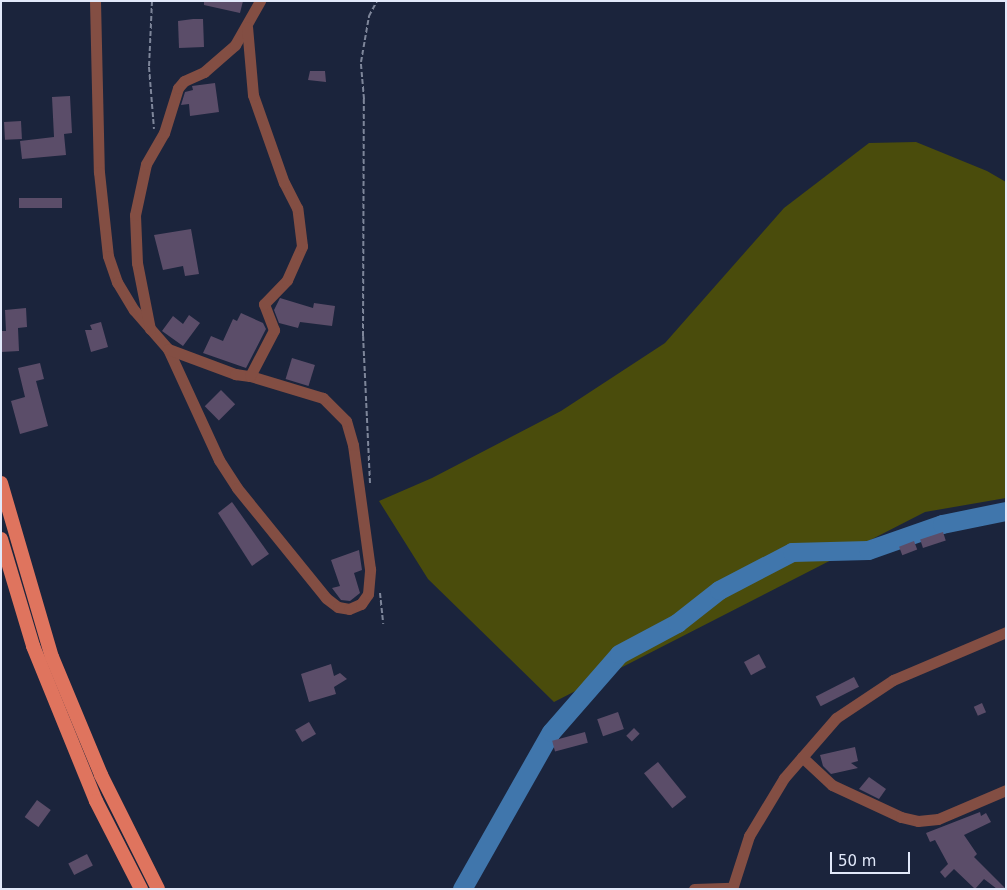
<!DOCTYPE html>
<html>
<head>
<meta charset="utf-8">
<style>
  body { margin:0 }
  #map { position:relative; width:1007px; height:890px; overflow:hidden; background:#1b243c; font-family:"DejaVu Sans",sans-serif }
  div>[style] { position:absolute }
  .forest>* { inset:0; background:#4a4c0c }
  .river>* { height:19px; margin:-9.5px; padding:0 9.5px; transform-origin:9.5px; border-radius:9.5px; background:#4076ac }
  .building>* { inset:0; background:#5b4d69; transform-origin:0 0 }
  .path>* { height:2px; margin-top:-1px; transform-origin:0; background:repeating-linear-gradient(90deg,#7e869a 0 5px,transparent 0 7.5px) }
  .minor>* { height:11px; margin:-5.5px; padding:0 5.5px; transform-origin:5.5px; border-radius:5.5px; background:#834e43 }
  .major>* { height:14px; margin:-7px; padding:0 7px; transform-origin:7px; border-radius:7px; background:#df745e }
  span { translate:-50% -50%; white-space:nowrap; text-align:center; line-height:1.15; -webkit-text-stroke:4.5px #1b243c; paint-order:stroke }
  .frame { position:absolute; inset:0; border:2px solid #e2e9fa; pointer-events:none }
  .scale { position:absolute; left:830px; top:852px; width:80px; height:22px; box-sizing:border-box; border:2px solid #e2e9fa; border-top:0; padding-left:6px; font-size:15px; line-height:18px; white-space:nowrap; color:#e2e9fa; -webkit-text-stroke:4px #1b243c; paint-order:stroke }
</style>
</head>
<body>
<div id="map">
  <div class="forest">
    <i style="clip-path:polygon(916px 142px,987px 171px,1006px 182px,1006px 498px,925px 512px,554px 702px,428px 579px,379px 501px,432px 478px,561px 411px,665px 343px,784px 208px,869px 143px)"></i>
  </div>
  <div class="river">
    <i style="left:462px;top:889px;width:180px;rotate:-60.5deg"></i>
    <i style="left:551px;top:732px;width:103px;rotate:-48.9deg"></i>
    <i style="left:619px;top:654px;width:66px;rotate:-28.1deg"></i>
    <i style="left:677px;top:623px;width:53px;rotate:-38.2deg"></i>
    <i style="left:719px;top:590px;width:82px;rotate:-27.5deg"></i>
    <i style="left:792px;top:552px;width:76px;rotate:-1.5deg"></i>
    <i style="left:868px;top:550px;width:78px;rotate:-19.4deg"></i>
    <i style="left:942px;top:524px;width:65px;rotate:-11.5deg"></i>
  </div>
  <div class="building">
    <i style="clip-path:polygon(204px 1px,243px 1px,240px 13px,204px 5px)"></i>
    <i style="clip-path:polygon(193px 19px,203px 19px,204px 47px,179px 48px,178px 21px)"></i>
    <i style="clip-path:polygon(310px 71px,325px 71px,326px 82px,308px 80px)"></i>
    <i style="clip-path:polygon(215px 83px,219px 112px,190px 116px,189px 104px,181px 105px,185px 92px,193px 90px,192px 86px)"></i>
    <i style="clip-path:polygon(70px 96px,72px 133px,64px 134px,66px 155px,22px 159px,20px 141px,54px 137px,52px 97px)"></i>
    <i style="left:21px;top:121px;width:18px;height:17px;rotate:87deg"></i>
    <i style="left:62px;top:198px;width:10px;height:43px;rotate:90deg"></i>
    <i style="clip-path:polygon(191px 229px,199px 274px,185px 276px,183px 266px,163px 270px,154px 235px)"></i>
    <i style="clip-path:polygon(280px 298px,313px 308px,314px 303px,335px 306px,332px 326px,300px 322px,298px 328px,279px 323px,274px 310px)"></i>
    <i style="clip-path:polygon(26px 308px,27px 327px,18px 328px,19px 351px,1px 352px,1px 331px,6px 331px,5px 310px)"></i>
    <i style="clip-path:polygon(241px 313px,263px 323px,266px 329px,246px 368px,203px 353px,211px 336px,223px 341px,233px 319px,237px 321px)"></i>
    <i style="clip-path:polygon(189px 315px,200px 323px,183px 346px,162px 331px,173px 316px,183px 324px)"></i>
    <i style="clip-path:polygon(101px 322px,108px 347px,91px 352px,85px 330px,92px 330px,90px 325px)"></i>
    <i style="left:292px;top:358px;width:24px;height:22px;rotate:17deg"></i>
    <i style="clip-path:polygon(40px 363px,44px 379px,36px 381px,48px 426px,20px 434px,11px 401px,25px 397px,18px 368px)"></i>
    <i style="left:221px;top:390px;width:20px;height:23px;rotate:45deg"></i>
    <i style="clip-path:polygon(232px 502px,269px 554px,252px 566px,218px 513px)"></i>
    <i style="left:943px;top:532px;width:9px;height:24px;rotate:72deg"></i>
    <i style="left:914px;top:541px;width:9px;height:16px;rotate:69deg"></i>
    <i style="clip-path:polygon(359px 550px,362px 570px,354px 573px,360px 593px,350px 601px,341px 600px,332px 588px,340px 586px,331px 560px)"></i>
    <i style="left:759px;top:654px;width:15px;height:17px;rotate:62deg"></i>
    <i style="clip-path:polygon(331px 664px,334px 676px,340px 673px,347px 679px,334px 687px,336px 694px,309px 702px,301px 674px)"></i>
    <i style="left:854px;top:677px;width:11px;height:43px;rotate:63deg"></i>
    <i style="left:982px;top:703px;width:10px;height:9px;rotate:66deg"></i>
    <i style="left:618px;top:712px;width:18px;height:22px;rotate:71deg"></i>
    <i style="left:309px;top:722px;width:14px;height:16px;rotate:60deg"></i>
    <i style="left:634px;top:728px;width:8px;height:11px;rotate:45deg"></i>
    <i style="left:585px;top:732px;width:11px;height:34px;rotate:75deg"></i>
    <i style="clip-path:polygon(855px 747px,858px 761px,851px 763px,858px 768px,831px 774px,823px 766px,820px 755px)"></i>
    <i style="left:658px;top:762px;width:45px;height:18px;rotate:51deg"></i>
    <i style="clip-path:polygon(869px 777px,886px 789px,879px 799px,859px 789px)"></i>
    <i style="left:37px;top:800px;width:17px;height:21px;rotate:36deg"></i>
    <i style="clip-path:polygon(980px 812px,981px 816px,986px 813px,991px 822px,964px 835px,977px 854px,974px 857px,1006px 889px,997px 889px,984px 879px,975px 889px,954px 869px,945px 878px,940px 872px,948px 864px,935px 840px,930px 842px,926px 833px)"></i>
    <i style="left:87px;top:854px;width:13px;height:21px;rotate:63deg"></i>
  </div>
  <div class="path">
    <i style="left:152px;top:1px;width:66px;rotate:92.6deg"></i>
    <i style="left:149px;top:67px;width:62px;rotate:85.4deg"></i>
    <i style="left:370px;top:483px;width:147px;rotate:-92.7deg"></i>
    <i style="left:363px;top:336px;width:237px;rotate:-89.8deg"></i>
    <i style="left:364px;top:99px;width:37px;rotate:-95deg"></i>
    <i style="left:361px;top:62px;width:47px;rotate:-80.1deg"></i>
    <i style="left:369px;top:16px;width:17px;rotate:-62deg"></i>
    <i style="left:380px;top:593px;width:31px;rotate:84deg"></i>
  </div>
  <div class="minor">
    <i style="left:95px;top:1px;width:171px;rotate:88.7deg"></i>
    <i style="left:99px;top:172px;width:84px;rotate:83.9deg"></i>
    <i style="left:108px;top:256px;width:28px;rotate:71deg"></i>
    <i style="left:117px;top:282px;width:33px;rotate:59deg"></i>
    <i style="left:134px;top:310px;width:52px;rotate:48.9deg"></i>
    <i style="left:168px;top:349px;width:122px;rotate:65.3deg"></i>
    <i style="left:219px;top:460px;width:33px;rotate:57deg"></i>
    <i style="left:237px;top:488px;width:141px;rotate:51deg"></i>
    <i style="left:326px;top:598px;width:15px;rotate:37deg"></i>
    <i style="left:338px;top:607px;width:11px;rotate:10deg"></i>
    <i style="left:349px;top:609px;width:13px;rotate:-23deg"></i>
    <i style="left:361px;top:604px;width:12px;rotate:-55deg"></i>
    <i style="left:368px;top:594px;width:25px;rotate:-85deg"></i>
    <i style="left:370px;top:569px;width:125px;rotate:-97.8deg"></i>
    <i style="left:353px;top:445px;width:25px;rotate:-106deg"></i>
    <i style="left:346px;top:421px;width:33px;rotate:-135deg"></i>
    <i style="left:323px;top:398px;width:76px;rotate:-163.2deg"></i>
    <i style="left:150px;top:329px;width:67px;rotate:-101.1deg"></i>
    <i style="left:137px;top:263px;width:48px;rotate:-92.4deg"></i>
    <i style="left:135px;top:215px;width:52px;rotate:-77.8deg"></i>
    <i style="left:146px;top:164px;width:36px;rotate:-60deg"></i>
    <i style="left:164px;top:133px;width:47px;rotate:-72.7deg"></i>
    <i style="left:178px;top:88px;width:9px;rotate:-49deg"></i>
    <i style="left:184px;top:81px;width:22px;rotate:-24deg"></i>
    <i style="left:204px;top:72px;width:41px;rotate:-41.1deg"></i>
    <i style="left:235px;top:45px;width:51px;rotate:-60.4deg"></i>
    <i style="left:168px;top:349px;width:72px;rotate:20.5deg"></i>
    <i style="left:235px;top:374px;width:15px;rotate:8deg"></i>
    <i style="left:250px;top:376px;width:52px;rotate:-62.4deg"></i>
    <i style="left:274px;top:330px;width:28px;rotate:-111deg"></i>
    <i style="left:264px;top:304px;width:33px;rotate:-46deg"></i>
    <i style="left:287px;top:280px;width:37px;rotate:-66deg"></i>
    <i style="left:302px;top:246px;width:38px;rotate:-97deg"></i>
    <i style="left:297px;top:208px;width:28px;rotate:-117deg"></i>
    <i style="left:284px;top:183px;width:93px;rotate:-109.4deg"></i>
    <i style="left:253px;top:95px;width:68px;rotate:-95deg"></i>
    <i style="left:802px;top:757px;width:41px;rotate:43deg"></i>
    <i style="left:832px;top:785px;width:76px;rotate:24.9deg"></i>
    <i style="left:901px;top:817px;width:17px;rotate:13deg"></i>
    <i style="left:918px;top:821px;width:20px;rotate:-6deg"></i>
    <i style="left:938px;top:819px;width:74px;rotate:-23.1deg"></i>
    <i style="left:694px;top:889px;width:38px;rotate:-2deg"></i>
    <i style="left:732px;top:889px;width:56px;rotate:-72.2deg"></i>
    <i style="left:749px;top:836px;width:68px;rotate:-58.9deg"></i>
    <i style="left:784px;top:778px;width:79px;rotate:-49.1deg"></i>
    <i style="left:836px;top:718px;width:69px;rotate:-33.7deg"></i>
    <i style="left:893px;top:680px;width:123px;rotate:-23deg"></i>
  </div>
  <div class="major">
    <i style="left:1px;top:483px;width:181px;rotate:73.7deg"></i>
    <i style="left:52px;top:657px;width:128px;rotate:67.4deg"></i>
    <i style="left:101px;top:775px;width:127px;rotate:63.4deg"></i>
    <i style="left:1px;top:539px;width:112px;rotate:73.3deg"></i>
    <i style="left:33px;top:646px;width:167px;rotate:67.9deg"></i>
    <i style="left:96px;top:801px;width:99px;rotate:62.9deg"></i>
  </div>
  <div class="frame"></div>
  <div class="scale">50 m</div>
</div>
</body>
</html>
